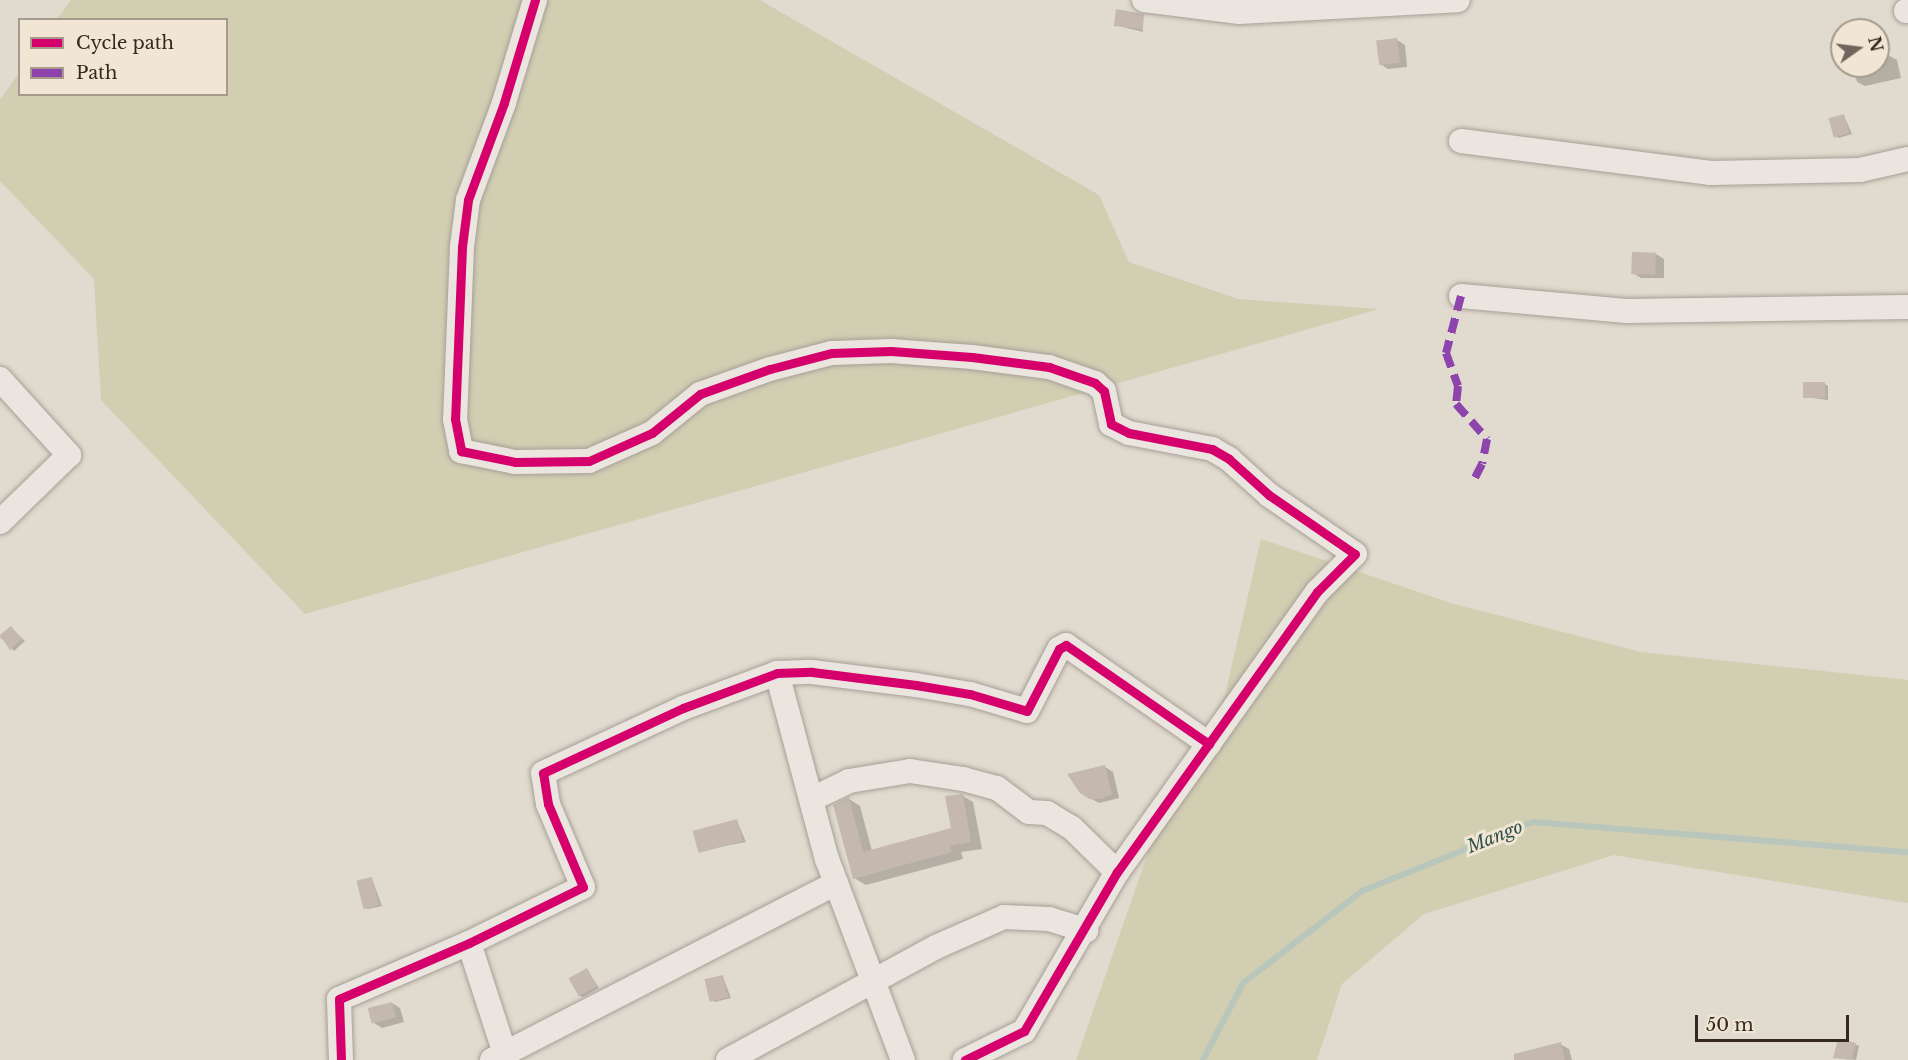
<!DOCTYPE html>
<html>
<head>
<meta charset="utf-8">
<style>
  body { margin:0 }
  #map { position:relative; width:1908px; height:1060px; overflow:hidden; background:#e1dace; font-family:"Libre Baskerville",serif }
  div>[style] { position:absolute }
  .green>* { inset:0; background:#d1ceb2 }
  .shadow>* { inset:0; background:#0003 }
  .stream>* { height:6px; margin:-3px; padding:0 3px; transform-origin:3px; border-radius:3px; background:#b8c6bc }
  .building>* { inset:0; background:#c4b8af; transform-origin:0 0 }
  .roads { filter:drop-shadow(0 0 2px #a69f97) drop-shadow(0 0 2px #a69f97) }
  .minor>* { height:24px; margin:-12px; padding:0 12px; transform-origin:12px; border-radius:12px; background:#eae5de }
  .quiet>* { height:8px; margin-top:-4px; transform-origin:0; background:repeating-linear-gradient(90deg,#8e44ad 0 15px,transparent 0 23px) }
  .cycleway>* { height:9px; margin:-4.5px; padding:0 4.5px; transform-origin:4.5px; border-radius:4.5px; background:#d6006c }
  span { translate:-50% -50%; white-space:nowrap; text-align:center; line-height:1.15; -webkit-text-stroke:6px #f1e6d4; paint-order:stroke }
  .water-label { font-size:18px; color:#31524d; font-style:italic }
  .legend { position:absolute; left:18px; top:18px; width:210px; height:78px; box-sizing:border-box; background:#f1e6d4; border:2px solid #a59a8c; margin:0; padding:8px 10px; list-style:none; font-size:18px; color:#342820 }
  .legend li { display:flex; align-items:center; gap:12px; height:30px }
  .legend b { width:30px; border:2px solid #a59a8c }
  .north { position:absolute; left:1830px; top:18px; width:60px; height:60px; box-sizing:border-box; background:#f1e6d4; border:2px solid #a59a8c; border-radius:50%; rotate:76deg; font-size:16px; font-weight:700; line-height:24px; text-align:center; color:#342820 }
  .north::after { content:''; display:block; margin:auto; width:21px; height:27px; background:#71665d; clip-path:polygon(50% 0,100% 100%,50% 72%,0 100%) }
  .scale { position:absolute; left:1695px; top:1015px; width:154px; height:27px; box-sizing:border-box; border:3px solid #342820; border-top:0; padding-left:8px; font-size:18px; line-height:21px; white-space:nowrap; color:#342820; -webkit-text-stroke:4px #f1e6d4; paint-order:stroke }
</style>
</head>
<body>
<div id="map">
  <div class="green">
    <i style="clip-path:polygon(71px 0,760px 0,1099px 195px,1129px 262px,1238px 299px,1379px 309px,305px 614px,101px 400px,94px 279px,0 181px,0 100px,19px 73px,20px 94px,226px 94px,226px 20px,57px 19px)"></i>
    <i style="clip-path:polygon(1261px 539px,1454px 604px,1641px 652px,1908px 680px,1908px 903px,1614px 855px,1424px 914px,1342px 984px,1317px 1060px,1076px 1060px,1149px 850px,1225px 695px)"></i>
  </div>
  <div class="shadow">
    <i style="clip-path:polygon(1141px 18px,1143px 32px,1115px 25px)"></i>
    <i style="clip-path:polygon(1397px 40px,1405px 45px,1407px 67px,1388px 69px,1380px 64px)"></i>
    <i style="clip-path:polygon(1888px 55px,1897px 60px,1901px 78px,1865px 86px,1857px 82px,1853px 66px,1878px 66px,1878px 57px)"></i>
    <i style="clip-path:polygon(1844px 116px,1852px 134px,1839px 138px,1835px 136px)"></i>
    <i style="clip-path:polygon(1656px 254px,1664px 259px,1664px 278px,1641px 278px,1633px 273px)"></i>
    <i style="clip-path:polygon(1825px 384px,1828px 386px,1828px 400px,1805px 397px)"></i>
    <i style="clip-path:polygon(11px 628px,25px 641px,14px 651px,0 637px)"></i>
    <i style="clip-path:polygon(1105px 767px,1113px 772px,1119px 798px,1099px 803px,1090px 798px)"></i>
    <i style="clip-path:polygon(961px 795px,973px 802px,982px 849px,961px 852px,963px 859px,866px 885px,854px 878px,849px 799px,860px 806px,872px 851px,952px 829px)"></i>
    <i style="clip-path:polygon(737px 821px,746px 842px,698px 851px)"></i>
    <i style="clip-path:polygon(372px 879px,382px 906px,368px 909px,364px 907px)"></i>
    <i style="clip-path:polygon(587px 970px,599px 988px,583px 997px,579px 995px)"></i>
    <i style="clip-path:polygon(723px 977px,731px 998px,715px 1002px,711px 1000px)"></i>
    <i style="clip-path:polygon(392px 1003px,400px 1008px,404px 1022px,382px 1028px,374px 1023px)"></i>
    <i style="clip-path:polygon(1560px 1044px,1569px 1049px,1572px 1060px,1545px 1060px)"></i>
    <i style="clip-path:polygon(1855px 1044px,1859px 1046px,1856px 1060px,1835px 1057px)"></i>
  </div>
  <div class="stream">
    <i style="left:1203px;top:1060px;width:87px;rotate:-62.5deg"></i>
    <i style="left:1243px;top:983px;width:150px;rotate:-37.7deg"></i>
    <i style="left:1362px;top:891px;width:184px;rotate:-22deg"></i>
    <i style="left:1533px;top:822px;width:376px;rotate:4.6deg"></i>
  </div>
  <div class="building">
    <i style="clip-path:polygon(1116px 9px,1144px 14px,1143px 29px,1114px 26px)"></i>
    <i style="left:1397px;top:38px;width:25px;height:21px;rotate:83deg"></i>
    <i style="left:1844px;top:114px;width:20px;height:16px;rotate:75deg"></i>
    <i style="left:1632px;top:252px;width:24px;height:22px;rotate:2deg"></i>
    <i style="left:1803px;top:382px;width:22px;height:16px"></i>
    <i style="clip-path:polygon(11px 626px,22px 639px,10px 650px,0 635px)"></i>
    <i style="clip-path:polygon(1105px 765px,1112px 794px,1101px 799px,1089px 799px,1080px 793px,1067px 774px)"></i>
    <i style="clip-path:polygon(963px 794px,971px 842px,950px 846px,952px 852px,853px 879px,833px 805px,849px 797px,863px 852px,951px 828px,945px 796px)"></i>
    <i style="left:737px;top:819px;width:23px;height:46px;rotate:75deg"></i>
    <i style="left:372px;top:877px;width:29px;height:16px;rotate:76deg"></i>
    <i style="left:587px;top:968px;width:21px;height:21px;rotate:61deg"></i>
    <i style="left:723px;top:975px;width:23px;height:19px;rotate:77deg"></i>
    <i style="left:392px;top:1002px;width:16px;height:25px;rotate:76deg"></i>
    <i style="clip-path:polygon(1838px 1039px,1856px 1043px,1852px 1060px,1833px 1058px)"></i>
    <i style="clip-path:polygon(1561px 1042px,1565px 1060px,1514px 1060px,1514px 1054px)"></i>
  </div>
  <div class="roads">
    <div class="minor">
      <i style="left:535px;top:0;width:108px;rotate:106.8deg"></i>
      <i style="left:504px;top:103px;width:103px;rotate:110.4deg"></i>
      <i style="left:468px;top:200px;width:47px;rotate:97.3deg"></i>
      <i style="left:462px;top:247px;width:172px;rotate:92.3deg"></i>
      <i style="left:455px;top:419px;width:33px;rotate:79deg"></i>
      <i style="left:461px;top:451px;width:55px;rotate:11.5deg"></i>
      <i style="left:515px;top:462px;width:74px;rotate:-0.8deg"></i>
      <i style="left:589px;top:461px;width:69px;rotate:-24deg"></i>
      <i style="left:652px;top:433px;width:62px;rotate:-39.1deg"></i>
      <i style="left:700px;top:394px;width:74px;rotate:-19.7deg"></i>
      <i style="left:770px;top:369px;width:64px;rotate:-14.5deg"></i>
      <i style="left:832px;top:353px;width:59px;rotate:-1.9deg"></i>
      <i style="left:891px;top:351px;width:81px;rotate:4.2deg"></i>
      <i style="left:972px;top:357px;width:78px;rotate:7.4deg"></i>
      <i style="left:1049px;top:367px;width:49px;rotate:19.2deg"></i>
      <i style="left:1095px;top:383px;width:12px;rotate:42deg"></i>
      <i style="left:1104px;top:391px;width:34px;rotate:78deg"></i>
      <i style="left:1111px;top:424px;width:20px;rotate:27deg"></i>
      <i style="left:1129px;top:433px;width:85px;rotate:10.9deg"></i>
      <i style="left:1212px;top:449px;width:20px;rotate:30deg"></i>
      <i style="left:1229px;top:459px;width:54px;rotate:42deg"></i>
      <i style="left:1269px;top:495px;width:104px;rotate:34.5deg"></i>
      <i style="left:1355px;top:554px;width:54px;rotate:135deg"></i>
      <i style="left:1317px;top:592px;width:344px;rotate:125.5deg"></i>
      <i style="left:1117px;top:872px;width:184px;rotate:120.3deg"></i>
      <i style="left:1024px;top:1031px;width:66px;rotate:153.8deg"></i>
      <i style="left:1144px;top:0;width:96px;rotate:7.2deg"></i>
      <i style="left:1239px;top:12px;width:219px;rotate:-3.1deg"></i>
      <i style="left:1906px;top:11px;width:2px"></i>
      <i style="left:1461px;top:141px;width:252px;rotate:7.3deg"></i>
      <i style="left:1711px;top:173px;width:149px;rotate:-1.2deg"></i>
      <i style="left:1860px;top:170px;width:49px;rotate:-12.9deg"></i>
      <i style="left:1461px;top:296px;width:166px;rotate:5.2deg"></i>
      <i style="left:1626px;top:311px;width:282px;rotate:-0.8deg"></i>
      <i style="left:0;top:379px;width:103px;rotate:47.8deg"></i>
      <i style="left:69px;top:455px;width:96px;rotate:135.8deg"></i>
      <i style="left:777px;top:673px;width:193px;rotate:75deg"></i>
      <i style="left:827px;top:859px;width:215px;rotate:69.3deg"></i>
      <i style="left:812px;top:799px;width:41px;rotate:-25.9deg"></i>
      <i style="left:849px;top:781px;width:62px;rotate:-9.3deg"></i>
      <i style="left:910px;top:771px;width:54px;rotate:8.6deg"></i>
      <i style="left:963px;top:779px;width:35px;rotate:15deg"></i>
      <i style="left:997px;top:788px;width:40px;rotate:37deg"></i>
      <i style="left:1029px;top:812px;width:18px;rotate:3deg"></i>
      <i style="left:1047px;top:813px;width:29px;rotate:31deg"></i>
      <i style="left:1072px;top:828px;width:63px;rotate:44.4deg"></i>
      <i style="left:469px;top:943px;width:123px;rotate:72deg"></i>
      <i style="left:341px;top:1060px;width:61px;rotate:-91.9deg"></i>
      <i style="left:339px;top:999px;width:142px;rotate:-23.3deg"></i>
      <i style="left:469px;top:943px;width:127px;rotate:-26.2deg"></i>
      <i style="left:583px;top:887px;width:90px;rotate:-112.9deg"></i>
      <i style="left:548px;top:804px;width:31px;rotate:-99deg"></i>
      <i style="left:543px;top:773px;width:154px;rotate:-24.9deg"></i>
      <i style="left:683px;top:708px;width:100px;rotate:-20.4deg"></i>
      <i style="left:777px;top:673px;width:35px;rotate:-2deg"></i>
      <i style="left:812px;top:672px;width:105px;rotate:7.1deg"></i>
      <i style="left:916px;top:685px;width:55px;rotate:9.5deg"></i>
      <i style="left:970px;top:694px;width:59px;rotate:16.6deg"></i>
      <i style="left:1027px;top:711px;width:70px;rotate:-62.7deg"></i>
      <i style="left:1059px;top:649px;width:8px;rotate:-30deg"></i>
      <i style="left:1066px;top:645px;width:174px;rotate:34.7deg"></i>
      <i style="left:492px;top:1060px;width:387px;rotate:-27.2deg"></i>
      <i style="left:728px;top:1060px;width:237px;rotate:-28.5deg"></i>
      <i style="left:936px;top:947px;width:74px;rotate:-23.8deg"></i>
      <i style="left:1004px;top:917px;width:45px;rotate:2.5deg"></i>
      <i style="left:1049px;top:919px;width:39px;rotate:17deg"></i>
    </div>
  </div>
  <div class="quiet">
    <i style="left:1461px;top:296px;width:59px;rotate:104.7deg"></i>
    <i style="left:1446px;top:353px;width:35px;rotate:70deg"></i>
    <i style="left:1458px;top:386px;width:18px;rotate:96deg"></i>
    <i style="left:1456px;top:404px;width:47px;rotate:48.5deg"></i>
    <i style="left:1487px;top:439px;width:25px;rotate:101deg"></i>
    <i style="left:1482px;top:464px;width:22px;rotate:117deg"></i>
  </div>
  <div class="cycleway">
    <i style="left:535px;top:0;width:108px;rotate:106.8deg"></i>
    <i style="left:504px;top:103px;width:103px;rotate:110.4deg"></i>
    <i style="left:468px;top:200px;width:47px;rotate:97.3deg"></i>
    <i style="left:462px;top:247px;width:172px;rotate:92.3deg"></i>
    <i style="left:455px;top:419px;width:33px;rotate:79deg"></i>
    <i style="left:461px;top:451px;width:55px;rotate:11.5deg"></i>
    <i style="left:515px;top:462px;width:74px;rotate:-0.8deg"></i>
    <i style="left:589px;top:461px;width:69px;rotate:-24deg"></i>
    <i style="left:652px;top:433px;width:62px;rotate:-39.1deg"></i>
    <i style="left:700px;top:394px;width:74px;rotate:-19.7deg"></i>
    <i style="left:770px;top:369px;width:64px;rotate:-14.5deg"></i>
    <i style="left:832px;top:353px;width:59px;rotate:-1.9deg"></i>
    <i style="left:891px;top:351px;width:81px;rotate:4.2deg"></i>
    <i style="left:972px;top:357px;width:78px;rotate:7.4deg"></i>
    <i style="left:1049px;top:367px;width:49px;rotate:19.2deg"></i>
    <i style="left:1095px;top:383px;width:12px;rotate:42deg"></i>
    <i style="left:1104px;top:391px;width:34px;rotate:78deg"></i>
    <i style="left:1111px;top:424px;width:20px;rotate:27deg"></i>
    <i style="left:1129px;top:433px;width:85px;rotate:10.9deg"></i>
    <i style="left:1212px;top:449px;width:20px;rotate:30deg"></i>
    <i style="left:1229px;top:459px;width:54px;rotate:42deg"></i>
    <i style="left:1269px;top:495px;width:104px;rotate:34.5deg"></i>
    <i style="left:1355px;top:554px;width:54px;rotate:135deg"></i>
    <i style="left:1317px;top:592px;width:344px;rotate:125.5deg"></i>
    <i style="left:1117px;top:872px;width:184px;rotate:120.3deg"></i>
    <i style="left:1024px;top:1031px;width:66px;rotate:153.8deg"></i>
    <i style="left:341px;top:1060px;width:61px;rotate:-91.9deg"></i>
    <i style="left:339px;top:999px;width:142px;rotate:-23.3deg"></i>
    <i style="left:469px;top:943px;width:127px;rotate:-26.2deg"></i>
    <i style="left:583px;top:887px;width:90px;rotate:-112.9deg"></i>
    <i style="left:548px;top:804px;width:31px;rotate:-99deg"></i>
    <i style="left:543px;top:773px;width:154px;rotate:-24.9deg"></i>
    <i style="left:683px;top:708px;width:100px;rotate:-20.4deg"></i>
    <i style="left:777px;top:673px;width:35px;rotate:-2deg"></i>
    <i style="left:812px;top:672px;width:105px;rotate:7.1deg"></i>
    <i style="left:916px;top:685px;width:55px;rotate:9.5deg"></i>
    <i style="left:970px;top:694px;width:59px;rotate:16.6deg"></i>
    <i style="left:1027px;top:711px;width:70px;rotate:-62.7deg"></i>
    <i style="left:1059px;top:649px;width:8px;rotate:-30deg"></i>
    <i style="left:1066px;top:645px;width:174px;rotate:34.7deg"></i>
  </div>
  <div class="water-label">
    <span style="left:1495px;top:837px;rotate:-22deg">Mango</span>
  </div>
  <ul class="legend">
  <li><b style="height:8px;background:#d6006c"></b>Cycle path</li>
  <li><b style="height:8px;background:#8e44ad"></b>Path</li>
  </ul>
  <div class="north">N</div>
  <div class="scale">50 m</div>
</div>
</body>
</html>
